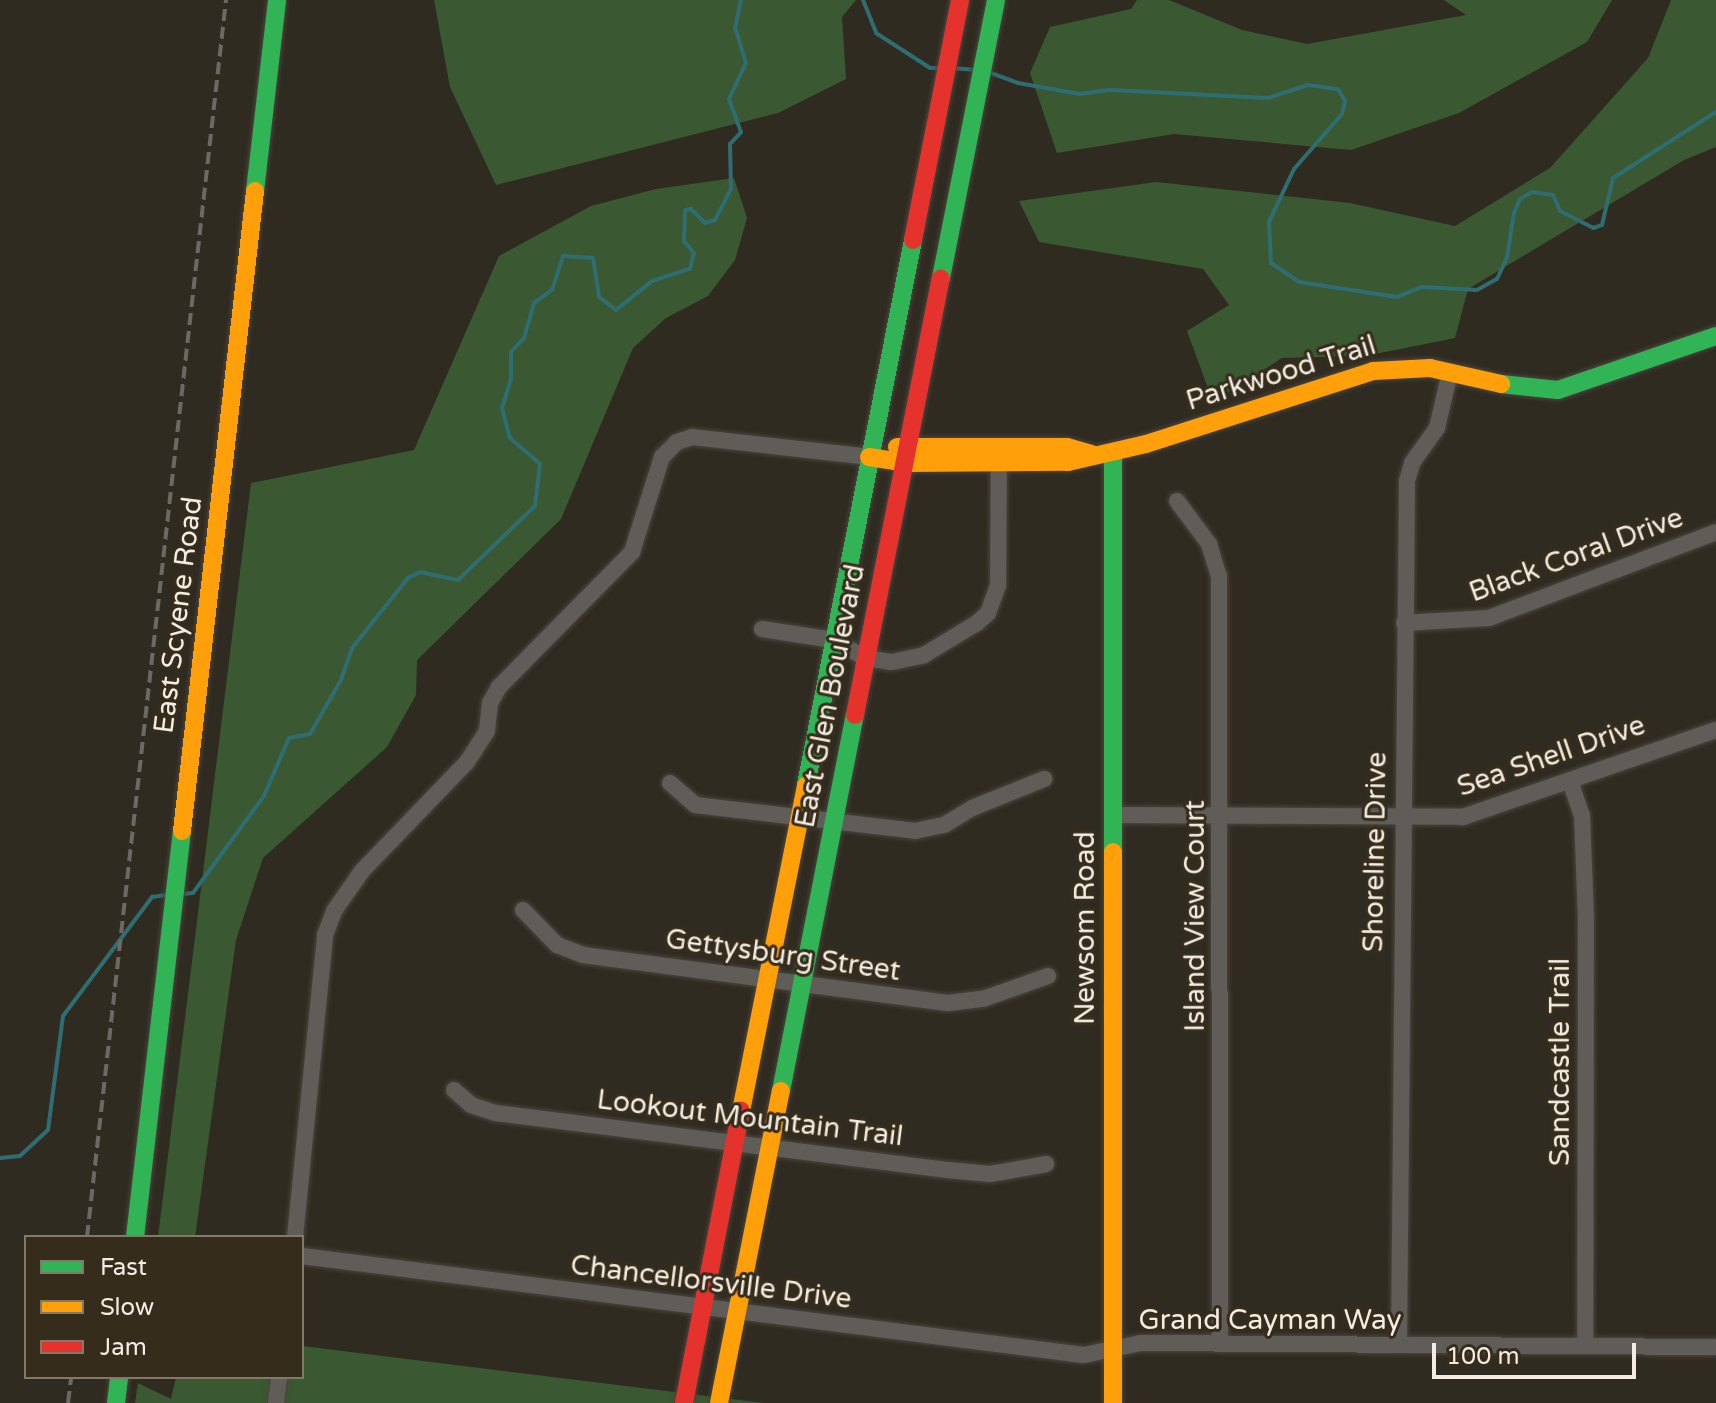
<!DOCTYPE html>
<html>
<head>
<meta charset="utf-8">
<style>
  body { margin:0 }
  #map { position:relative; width:1716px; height:1403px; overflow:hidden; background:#302b21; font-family:"Varela Round",sans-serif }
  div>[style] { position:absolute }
  .green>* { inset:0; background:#3a5831 }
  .stream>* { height:4px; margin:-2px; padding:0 2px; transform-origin:2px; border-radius:2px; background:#2e6e72 }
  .roads { filter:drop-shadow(0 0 2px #4a453e) drop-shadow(0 0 2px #4a453e) }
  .street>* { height:16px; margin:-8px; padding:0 8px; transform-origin:8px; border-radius:8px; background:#605d59 }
  .fast>* { height:18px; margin:-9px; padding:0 9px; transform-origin:9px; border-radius:9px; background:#30b455 }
  .slow>* { height:18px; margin:-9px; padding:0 9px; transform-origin:9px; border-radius:9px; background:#ff9f0a }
  .jam>* { height:18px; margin:-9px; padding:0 9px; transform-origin:9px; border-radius:9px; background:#e5322d }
  .rail>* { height:4px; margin-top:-2px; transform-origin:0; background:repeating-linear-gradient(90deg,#6c6964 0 12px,transparent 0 18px) }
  span { translate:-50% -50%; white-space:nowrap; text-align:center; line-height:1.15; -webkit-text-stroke:6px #362c1b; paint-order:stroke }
  .street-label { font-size:28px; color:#f3ece2 }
  .legend { position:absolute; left:24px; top:1235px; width:280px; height:144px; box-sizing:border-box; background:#362c1b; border:2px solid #82796b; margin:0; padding:10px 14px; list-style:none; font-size:24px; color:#f3ece2 }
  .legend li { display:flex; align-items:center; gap:16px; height:40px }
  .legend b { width:40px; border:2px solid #82796b }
  .scale { position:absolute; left:1432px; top:1343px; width:204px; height:36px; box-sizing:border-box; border:4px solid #f3ece2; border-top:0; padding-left:10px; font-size:24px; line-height:28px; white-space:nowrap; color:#f3ece2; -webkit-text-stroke:6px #362c1b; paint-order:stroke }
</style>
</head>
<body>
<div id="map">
  <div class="green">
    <i style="clip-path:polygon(434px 0,856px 0,842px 17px,846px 79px,778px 113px,496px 185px,450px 87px)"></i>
    <i style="clip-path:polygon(1137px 0,1169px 0,1242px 30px,1307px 44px,1466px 15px,1444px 0,1612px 0,1587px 42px,1459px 113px,1351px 150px,1174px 134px,1057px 153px,1030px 73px,1050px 27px,1131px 9px)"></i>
    <i style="clip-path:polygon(1671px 0,1716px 0,1716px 147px,1684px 160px,1468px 289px,1455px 338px,1365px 356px,1282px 358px,1213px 402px,1187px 331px,1229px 305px,1203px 269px,1039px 242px,1019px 201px,1156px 182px,1350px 203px,1455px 226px,1550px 168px,1648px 58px)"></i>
    <i style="clip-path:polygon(734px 178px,747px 218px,735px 260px,708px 296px,666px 318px,633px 348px,561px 519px,417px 660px,416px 695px,387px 747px,263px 858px,236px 940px,195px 1237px,158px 1237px,251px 483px,414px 450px,499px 256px,591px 206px,656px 189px)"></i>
    <i style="clip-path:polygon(302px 1346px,764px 1403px,135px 1403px,138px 1383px,171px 1399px,176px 1377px,302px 1377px)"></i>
  </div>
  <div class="stream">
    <i style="left:863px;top:0;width:35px;rotate:68deg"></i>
    <i style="left:876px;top:33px;width:64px;rotate:32.9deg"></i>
    <i style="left:930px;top:68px;width:10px"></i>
    <i style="left:952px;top:68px;width:24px;rotate:5deg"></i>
    <i style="left:988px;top:72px;width:32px;rotate:20deg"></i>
    <i style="left:1018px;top:83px;width:63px;rotate:10.1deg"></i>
    <i style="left:1080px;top:94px;width:30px;rotate:-8deg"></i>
    <i style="left:1110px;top:90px;width:158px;rotate:2.9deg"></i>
    <i style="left:1268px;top:98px;width:42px;rotate:-18deg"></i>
    <i style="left:1308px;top:85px;width:30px;rotate:8deg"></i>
    <i style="left:1338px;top:89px;width:14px;rotate:60deg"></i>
    <i style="left:1345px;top:101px;width:13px;rotate:103deg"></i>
    <i style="left:1342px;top:114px;width:73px;rotate:131.1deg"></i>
    <i style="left:1294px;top:169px;width:59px;rotate:115.3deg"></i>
    <i style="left:1269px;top:222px;width:41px;rotate:87.2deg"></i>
    <i style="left:1271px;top:263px;width:34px;rotate:34deg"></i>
    <i style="left:1299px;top:282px;width:99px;rotate:8.7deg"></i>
    <i style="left:1397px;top:297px;width:27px;rotate:-22deg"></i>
    <i style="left:1422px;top:287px;width:55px;rotate:3.1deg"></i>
    <i style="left:1477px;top:290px;width:23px;rotate:-29deg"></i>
    <i style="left:1497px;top:279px;width:23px;rotate:-65deg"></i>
    <i style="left:1507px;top:258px;width:46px;rotate:-81.2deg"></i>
    <i style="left:1514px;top:213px;width:15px;rotate:-67deg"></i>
    <i style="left:1520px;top:199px;width:14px;rotate:-30deg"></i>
    <i style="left:1532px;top:192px;width:21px;rotate:8deg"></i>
    <i style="left:1553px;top:195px;width:17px;rotate:66deg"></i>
    <i style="left:1560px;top:211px;width:37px;rotate:27deg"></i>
    <i style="left:1593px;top:228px;width:9px;rotate:-18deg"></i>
    <i style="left:1602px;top:225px;width:48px;rotate:-76.8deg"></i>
    <i style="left:1613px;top:178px;width:122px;rotate:-32.7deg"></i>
    <i style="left:183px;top:894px;width:10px;rotate:-6deg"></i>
    <i style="left:193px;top:893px;width:120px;rotate:-53.8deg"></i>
    <i style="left:264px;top:796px;width:63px;rotate:-66.7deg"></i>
    <i style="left:289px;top:738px;width:21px;rotate:-11deg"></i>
    <i style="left:310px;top:734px;width:62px;rotate:-60.1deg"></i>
    <i style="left:341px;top:680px;width:34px;rotate:-71deg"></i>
    <i style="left:352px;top:648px;width:90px;rotate:-51.3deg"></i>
    <i style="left:408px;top:578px;width:13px;rotate:-27deg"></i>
    <i style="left:420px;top:572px;width:39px;rotate:12deg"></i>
    <i style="left:458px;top:580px;width:107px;rotate:-43.9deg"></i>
    <i style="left:535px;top:506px;width:42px;rotate:-83.2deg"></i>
    <i style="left:540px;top:464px;width:40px;rotate:-139deg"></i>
    <i style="left:510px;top:438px;width:31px;rotate:-105deg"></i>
    <i style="left:502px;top:408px;width:30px;rotate:-73deg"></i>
    <i style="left:511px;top:379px;width:27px;rotate:-90deg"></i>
    <i style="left:511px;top:352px;width:19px;rotate:-47deg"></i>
    <i style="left:524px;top:338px;width:36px;rotate:-74deg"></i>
    <i style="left:534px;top:303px;width:22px;rotate:-36deg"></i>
    <i style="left:552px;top:290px;width:36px;rotate:-72deg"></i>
    <i style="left:563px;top:256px;width:30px;rotate:4deg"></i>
    <i style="left:593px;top:258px;width:39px;rotate:81deg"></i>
    <i style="left:599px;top:297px;width:21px;rotate:37deg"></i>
    <i style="left:616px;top:310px;width:46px;rotate:-38.9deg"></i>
    <i style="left:652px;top:281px;width:40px;rotate:-18deg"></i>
    <i style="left:690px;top:269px;width:16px;rotate:-76deg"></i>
    <i style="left:694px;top:253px;width:16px;rotate:-130deg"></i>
    <i style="left:684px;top:241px;width:31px;rotate:-88deg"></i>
    <i style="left:685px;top:210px;width:6px;rotate:-9deg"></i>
    <i style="left:691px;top:209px;width:20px;rotate:45deg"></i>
    <i style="left:705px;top:223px;width:10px;rotate:-17deg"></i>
    <i style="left:715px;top:220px;width:35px;rotate:-63deg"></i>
    <i style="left:731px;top:189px;width:45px;rotate:-91.3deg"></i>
    <i style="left:730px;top:144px;width:16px;rotate:-47deg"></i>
    <i style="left:741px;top:132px;width:35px;rotate:-110deg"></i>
    <i style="left:729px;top:99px;width:40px;rotate:-65deg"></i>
    <i style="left:746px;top:63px;width:37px;rotate:-107deg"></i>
    <i style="left:735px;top:28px;width:29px;rotate:-78deg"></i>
    <i style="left:0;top:1158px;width:20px;rotate:-6deg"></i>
    <i style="left:20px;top:1156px;width:38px;rotate:-43deg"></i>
    <i style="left:48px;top:1130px;width:115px;rotate:-82.5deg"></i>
    <i style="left:63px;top:1016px;width:149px;rotate:-53.2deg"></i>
    <i style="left:152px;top:897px;width:14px;rotate:-8deg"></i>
  </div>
  <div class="roads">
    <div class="street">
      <i style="left:1177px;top:501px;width:54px;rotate:53.3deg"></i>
      <i style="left:1209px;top:544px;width:34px;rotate:73deg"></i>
      <i style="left:1219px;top:576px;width:767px;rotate:89.93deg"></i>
      <i style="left:1404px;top:623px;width:85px;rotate:-3.4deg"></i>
      <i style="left:1489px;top:618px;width:243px;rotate:-20.7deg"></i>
      <i style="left:762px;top:629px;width:72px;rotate:8.8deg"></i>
      <i style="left:833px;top:640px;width:38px;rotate:29deg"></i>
      <i style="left:866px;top:658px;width:26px;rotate:9deg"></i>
      <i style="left:892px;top:662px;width:33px;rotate:-12deg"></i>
      <i style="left:924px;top:655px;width:62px;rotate:-31.1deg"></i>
      <i style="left:977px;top:623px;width:15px;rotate:-42deg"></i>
      <i style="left:988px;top:613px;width:30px;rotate:-70deg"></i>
      <i style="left:998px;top:585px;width:130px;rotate:-89.6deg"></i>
      <i style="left:1570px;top:781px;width:36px;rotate:71deg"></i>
      <i style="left:1582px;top:815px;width:102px;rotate:87.8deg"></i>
      <i style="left:1586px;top:917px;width:428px;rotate:90.1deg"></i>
      <i style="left:670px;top:783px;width:33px;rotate:41deg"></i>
      <i style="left:695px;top:805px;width:222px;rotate:6.7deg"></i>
      <i style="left:915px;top:831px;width:30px;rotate:-12deg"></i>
      <i style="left:944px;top:825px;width:33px;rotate:-31deg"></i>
      <i style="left:972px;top:808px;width:78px;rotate:-21.9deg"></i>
      <i style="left:1113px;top:815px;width:350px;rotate:0.3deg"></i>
      <i style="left:1463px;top:817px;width:268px;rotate:-19deg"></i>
      <i style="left:523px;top:910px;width:49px;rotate:45.8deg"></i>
      <i style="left:557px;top:945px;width:28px;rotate:21deg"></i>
      <i style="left:583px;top:955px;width:368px;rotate:7.5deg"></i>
      <i style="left:948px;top:1003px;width:35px;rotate:-7deg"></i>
      <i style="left:983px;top:999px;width:69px;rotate:-19.5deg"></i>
      <i style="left:454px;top:1090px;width:23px;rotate:41deg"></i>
      <i style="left:471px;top:1105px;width:26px;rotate:18deg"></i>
      <i style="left:496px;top:1113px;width:456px;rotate:7.2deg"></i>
      <i style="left:948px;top:1170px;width:42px;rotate:5.4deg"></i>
      <i style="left:990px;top:1174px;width:57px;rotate:-10.1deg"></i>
      <i style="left:295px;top:1237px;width:303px;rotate:-84.3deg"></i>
      <i style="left:325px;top:935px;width:26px;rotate:-69deg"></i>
      <i style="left:334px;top:911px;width:49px;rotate:-55deg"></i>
      <i style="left:362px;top:871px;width:151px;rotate:-46.1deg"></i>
      <i style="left:467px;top:762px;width:37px;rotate:-57deg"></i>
      <i style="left:487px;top:731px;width:28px;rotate:-84deg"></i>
      <i style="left:490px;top:703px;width:18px;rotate:-61deg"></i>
      <i style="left:499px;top:687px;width:190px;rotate:-45.4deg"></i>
      <i style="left:632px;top:552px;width:100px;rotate:-72.5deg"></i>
      <i style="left:662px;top:457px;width:21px;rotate:-45deg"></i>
      <i style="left:677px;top:442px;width:16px;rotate:-18deg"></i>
      <i style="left:692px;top:437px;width:178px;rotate:6.4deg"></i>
      <i style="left:302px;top:1256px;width:788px;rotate:7.22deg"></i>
      <i style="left:1084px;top:1355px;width:58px;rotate:-11.9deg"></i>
      <i style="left:1141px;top:1343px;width:575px;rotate:0.4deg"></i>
      <i style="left:1399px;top:1345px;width:864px;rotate:-89.47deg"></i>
      <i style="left:1407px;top:481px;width:19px;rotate:-74deg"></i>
      <i style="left:1412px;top:463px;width:43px;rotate:-54.5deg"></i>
      <i style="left:1437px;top:428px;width:57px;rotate:-76.9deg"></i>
      <i style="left:276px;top:1403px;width:26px;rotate:-83deg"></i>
    </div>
    <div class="fast">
      <i style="left:255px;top:191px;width:192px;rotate:-83.4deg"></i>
      <i style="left:941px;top:278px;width:283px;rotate:-78.8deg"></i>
      <i style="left:1501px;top:384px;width:57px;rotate:6deg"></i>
      <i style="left:1558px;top:390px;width:167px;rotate:-18.9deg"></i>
      <i style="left:1113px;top:452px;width:400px;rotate:90deg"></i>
      <i style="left:806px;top:785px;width:555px;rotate:-78.89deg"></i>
      <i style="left:781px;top:1091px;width:383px;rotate:-78.9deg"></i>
      <i style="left:135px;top:1237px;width:409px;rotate:-83.4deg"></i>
      <i style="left:116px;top:1403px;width:26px;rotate:-83deg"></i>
    </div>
    <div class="slow">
      <i style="left:897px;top:447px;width:170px"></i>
      <i style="left:1067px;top:447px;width:26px;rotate:16deg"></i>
      <i style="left:869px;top:457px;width:36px;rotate:9deg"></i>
      <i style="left:905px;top:463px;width:163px;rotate:-0.4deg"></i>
      <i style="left:1068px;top:462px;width:80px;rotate:-13deg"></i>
      <i style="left:1146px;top:444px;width:238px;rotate:-17.8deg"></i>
      <i style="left:1373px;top:371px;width:57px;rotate:-3deg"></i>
      <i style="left:1430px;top:368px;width:73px;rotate:12.7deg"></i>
      <i style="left:182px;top:831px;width:644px;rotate:-83.49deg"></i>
      <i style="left:1113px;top:852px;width:551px;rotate:90deg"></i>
      <i style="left:741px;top:1111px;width:332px;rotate:-78.7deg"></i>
      <i style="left:719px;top:1403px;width:318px;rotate:-78.8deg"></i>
    </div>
    <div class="jam">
      <i style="left:913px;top:240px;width:245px;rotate:-78.9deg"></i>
      <i style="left:855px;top:715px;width:445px;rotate:-78.9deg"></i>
      <i style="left:684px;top:1403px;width:298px;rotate:-79deg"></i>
    </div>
  </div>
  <div class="rail">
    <i style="left:87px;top:1237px;width:1245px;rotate:-83.59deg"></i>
    <i style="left:68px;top:1403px;width:26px;rotate:-83deg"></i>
  </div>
  <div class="street-label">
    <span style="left:1281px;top:373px;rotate:-17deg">Parkwood Trail</span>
    <span style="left:1576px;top:555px;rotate:-20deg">Black Coral Drive</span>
    <span style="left:178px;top:615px;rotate:-83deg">East Scyene Road</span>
    <span style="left:830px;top:696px;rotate:-79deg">East Glen Boulevard</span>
    <span style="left:1551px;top:756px;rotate:-19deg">Sea Shell Drive</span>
    <span style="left:1375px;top:852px;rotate:-89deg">Shoreline Drive</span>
    <span style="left:1195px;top:916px;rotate:-90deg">Island View Court</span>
    <span style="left:1085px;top:928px;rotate:-90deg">Newsom Road</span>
    <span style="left:783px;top:955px;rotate:8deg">Gettysburg Street</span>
    <span style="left:1560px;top:1062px;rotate:-90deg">Sandcastle Trail</span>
    <span style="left:750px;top:1118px;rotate:7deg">Lookout Mountain Trail</span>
    <span style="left:711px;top:1282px;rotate:7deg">Chancellorsville Drive</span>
    <span style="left:1270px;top:1320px">Grand Cayman Way</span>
  </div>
  <ul class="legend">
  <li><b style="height:10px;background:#30b455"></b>Fast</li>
  <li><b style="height:10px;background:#ff9f0a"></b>Slow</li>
  <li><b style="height:10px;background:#e5322d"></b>Jam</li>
  </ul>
  <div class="scale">100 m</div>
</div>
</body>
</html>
